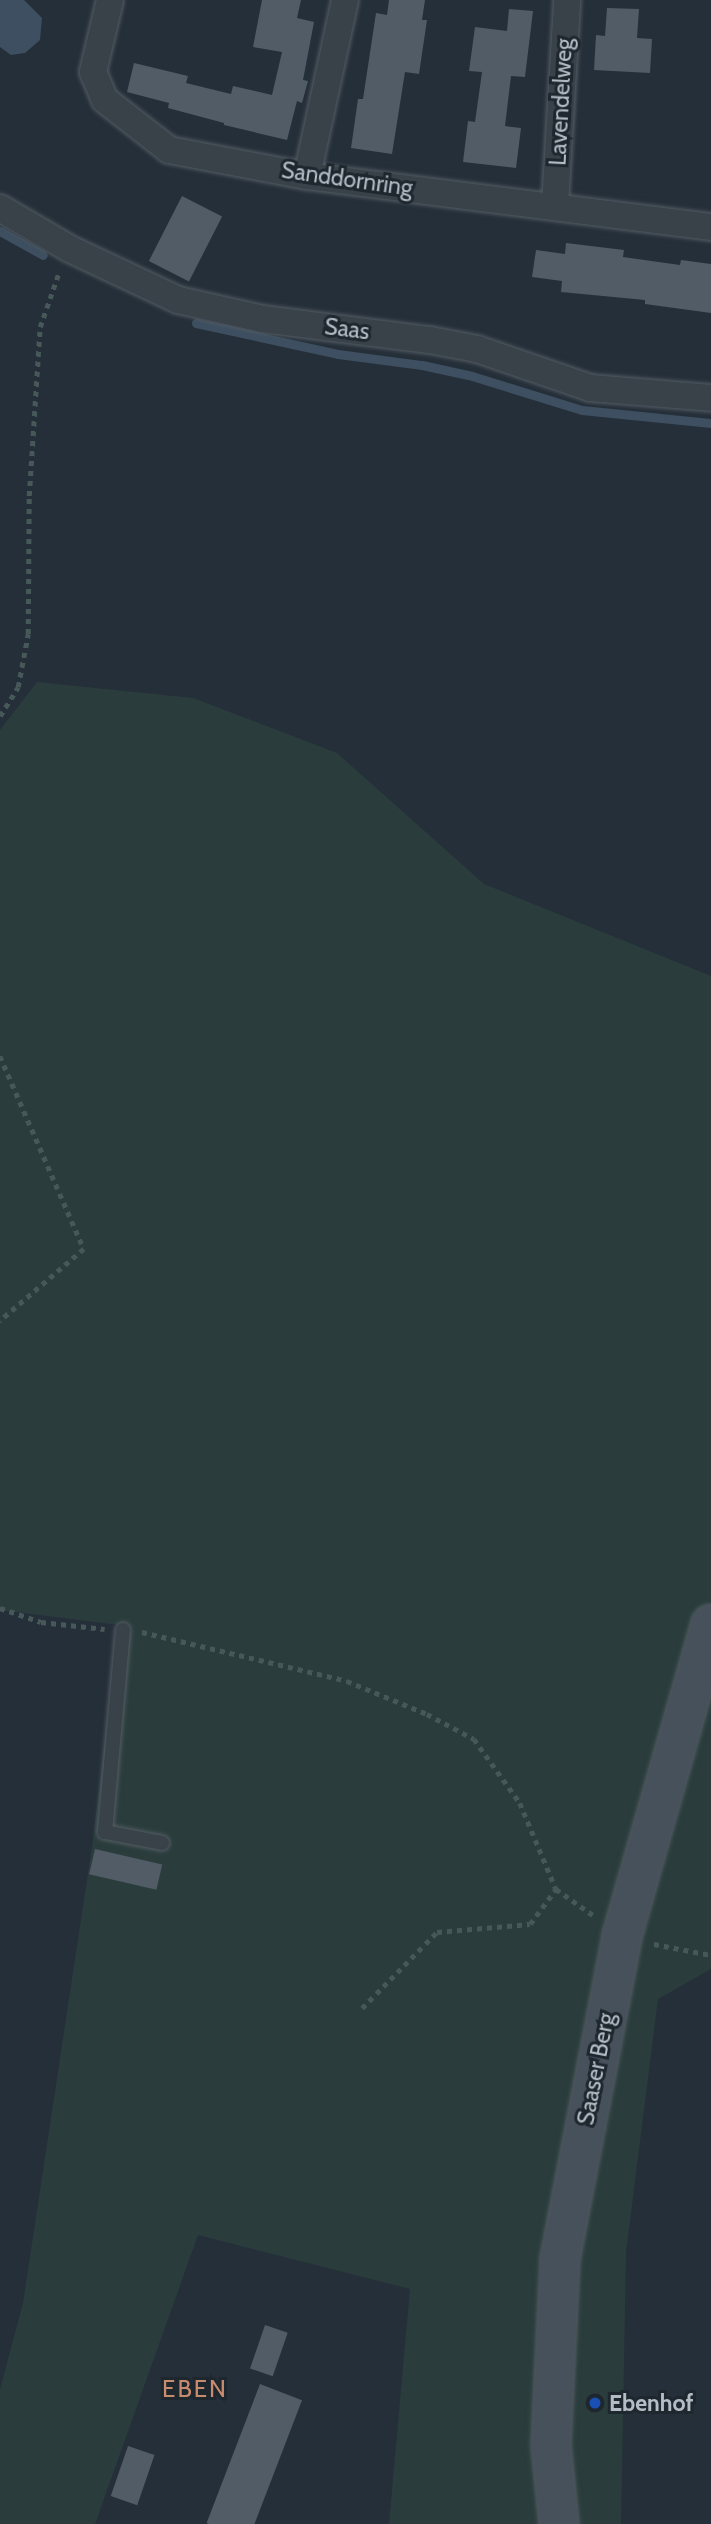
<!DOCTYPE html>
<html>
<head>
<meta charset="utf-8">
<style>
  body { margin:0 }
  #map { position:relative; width:711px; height:2524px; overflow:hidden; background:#252f39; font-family:Cabin,sans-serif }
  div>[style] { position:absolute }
  .green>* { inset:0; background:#2a3d3c }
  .water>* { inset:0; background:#3d4f60 }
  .stream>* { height:9px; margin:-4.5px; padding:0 4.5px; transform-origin:4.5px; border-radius:4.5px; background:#3d4f60 }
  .building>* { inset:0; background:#515c67; transform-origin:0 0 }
  .path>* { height:4.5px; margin-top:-2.25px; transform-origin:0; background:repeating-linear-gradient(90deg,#475859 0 5px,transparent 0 10px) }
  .roads { filter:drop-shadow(0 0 2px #545c64) drop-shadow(0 0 2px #545c64) }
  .lane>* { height:14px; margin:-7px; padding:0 7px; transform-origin:7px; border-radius:7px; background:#394149 }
  .street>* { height:26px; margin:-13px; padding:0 13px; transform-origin:13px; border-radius:13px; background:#394149 }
  .secondary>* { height:38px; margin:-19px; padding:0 19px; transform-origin:19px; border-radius:19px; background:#47515c }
  .dots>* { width:19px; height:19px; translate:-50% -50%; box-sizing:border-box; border:4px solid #1e262e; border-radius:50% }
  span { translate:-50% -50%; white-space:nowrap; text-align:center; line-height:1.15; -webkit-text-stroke:6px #1e262e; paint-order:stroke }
  .street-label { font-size:23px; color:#b4bcc5 }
  .poi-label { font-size:23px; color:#b4bcc5; font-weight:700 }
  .left { translate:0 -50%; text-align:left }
  .neighbourhood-label { font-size:24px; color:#c78b6d; letter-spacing:2px }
</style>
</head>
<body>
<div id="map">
  <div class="green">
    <i style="clip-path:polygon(37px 682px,193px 698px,337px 753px,484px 884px,711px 976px,711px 1969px,658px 1999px,626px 2252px,621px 2524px,389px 2524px,410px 2289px,198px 2235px,95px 2524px,0 2524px,0 2389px,23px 2303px,92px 1847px,119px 1625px,0 1610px,0 730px)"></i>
  </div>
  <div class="water">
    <i style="clip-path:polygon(0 0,24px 0,42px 18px,40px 40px,25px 53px,11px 55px,0 47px)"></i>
  </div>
  <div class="stream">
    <i style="left:0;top:231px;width:49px;rotate:29.2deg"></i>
    <i style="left:196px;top:323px;width:145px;rotate:12.3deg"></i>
    <i style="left:338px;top:354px;width:85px;rotate:7.5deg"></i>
    <i style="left:422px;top:365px;width:51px;rotate:12.4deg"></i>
    <i style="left:472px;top:376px;width:115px;rotate:17.2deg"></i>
    <i style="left:582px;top:410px;width:130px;rotate:5.8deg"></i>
  </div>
  <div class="building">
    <i style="clip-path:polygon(262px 0,301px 0,297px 18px,314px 22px,303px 80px,308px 81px,302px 103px,297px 101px,287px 140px,224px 125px,224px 123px,168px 108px,169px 103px,127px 92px,134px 63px,188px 76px,186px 83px,231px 94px,233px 86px,272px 95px,282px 52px,253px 47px)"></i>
    <i style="clip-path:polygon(389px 0,425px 0,422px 20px,427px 20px,419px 74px,405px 72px,392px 154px,351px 148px,358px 99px,363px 99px,376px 13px,387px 15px)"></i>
    <i style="clip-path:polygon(607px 8px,639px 9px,637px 38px,652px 39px,650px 73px,594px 70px,596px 35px,605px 36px)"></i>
    <i style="clip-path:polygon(509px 9px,533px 11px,525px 77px,511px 76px,505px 126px,521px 128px,516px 168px,463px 162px,468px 121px,475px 122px,482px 72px,469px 71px,475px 27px,507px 31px)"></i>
    <i style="left:182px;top:196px;width:45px;height:73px;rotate:27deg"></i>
    <i style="clip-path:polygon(566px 243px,624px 250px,623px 257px,680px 265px,681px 260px,711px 264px,711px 313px,645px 304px,645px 300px,561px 292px,562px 281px,532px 277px,536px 250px,565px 254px)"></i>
    <i style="left:95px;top:1849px;width:69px;height:26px;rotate:13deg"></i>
    <i style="left:265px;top:2325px;width:24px;height:46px;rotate:19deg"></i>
    <i style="left:260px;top:2384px;width:45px;height:149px;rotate:21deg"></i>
    <i style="left:128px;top:2446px;width:28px;height:53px;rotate:19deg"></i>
  </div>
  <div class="path">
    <i style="left:0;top:716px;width:34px;rotate:-58deg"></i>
    <i style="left:18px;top:687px;width:54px;rotate:-79.3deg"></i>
    <i style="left:28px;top:634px;width:138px;rotate:-89.6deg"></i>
    <i style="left:29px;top:496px;width:169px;rotate:-86.3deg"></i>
    <i style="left:40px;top:327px;width:58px;rotate:-70.9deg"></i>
    <i style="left:0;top:1056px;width:210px;rotate:66.5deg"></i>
    <i style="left:84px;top:1249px;width:111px;rotate:139.4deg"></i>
    <i style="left:0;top:1608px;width:43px;rotate:18.9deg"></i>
    <i style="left:41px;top:1622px;width:64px;rotate:6.2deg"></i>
    <i style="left:142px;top:1632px;width:211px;rotate:13.4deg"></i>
    <i style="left:347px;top:1681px;width:87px;rotate:22.4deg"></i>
    <i style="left:427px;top:1714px;width:53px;rotate:28deg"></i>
    <i style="left:474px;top:1739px;width:79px;rotate:54.3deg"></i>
    <i style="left:520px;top:1803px;width:93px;rotate:67.3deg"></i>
    <i style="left:556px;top:1889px;width:45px;rotate:35.1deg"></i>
    <i style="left:654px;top:1944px;width:58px;rotate:10.9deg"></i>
    <i style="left:362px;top:2008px;width:107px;rotate:-45.4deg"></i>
    <i style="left:437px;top:1932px;width:93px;rotate:-4.9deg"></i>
    <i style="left:530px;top:1924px;width:44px;rotate:-53.4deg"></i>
  </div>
  <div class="roads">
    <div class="lane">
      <i style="left:123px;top:1630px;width:203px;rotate:95.1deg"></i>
      <i style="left:105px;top:1832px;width:58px;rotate:10.9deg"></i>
    </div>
    <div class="street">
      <i style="left:110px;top:0;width:74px;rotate:103.3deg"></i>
      <i style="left:93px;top:72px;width:30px;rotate:67deg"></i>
      <i style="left:105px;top:100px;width:81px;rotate:38deg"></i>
      <i style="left:169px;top:150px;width:140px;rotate:10.7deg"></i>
      <i style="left:307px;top:176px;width:407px;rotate:7.2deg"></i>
      <i style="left:307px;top:176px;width:180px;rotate:-77.8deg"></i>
      <i style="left:555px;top:205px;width:205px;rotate:-86.6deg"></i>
      <i style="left:0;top:208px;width:81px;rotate:30.4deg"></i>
      <i style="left:70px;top:249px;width:119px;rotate:25.3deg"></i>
      <i style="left:178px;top:300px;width:87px;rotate:12.6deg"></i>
      <i style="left:263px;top:319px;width:168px;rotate:7.2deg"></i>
      <i style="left:430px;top:340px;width:48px;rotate:10.8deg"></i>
      <i style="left:477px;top:349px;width:120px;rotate:19deg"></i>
      <i style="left:590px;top:388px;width:121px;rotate:4.7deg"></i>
    </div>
    <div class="secondary">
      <i style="left:559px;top:2524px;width:79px;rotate:-95.8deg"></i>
      <i style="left:551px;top:2445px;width:186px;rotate:-87.2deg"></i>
      <i style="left:560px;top:2259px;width:329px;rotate:-79.1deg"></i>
      <i style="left:622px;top:1936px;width:324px;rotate:-74.1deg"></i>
    </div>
  </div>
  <div class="dots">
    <i style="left:595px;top:2403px;background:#1a4fb4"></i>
  </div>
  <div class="street-label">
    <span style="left:561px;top:102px;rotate:-87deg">Lavendelweg</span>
    <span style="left:347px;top:179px;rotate:8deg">Sanddornring</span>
    <span style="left:347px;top:329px;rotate:7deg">Saas</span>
    <span style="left:596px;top:2069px;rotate:-79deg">Saaser Berg</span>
  </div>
  <div class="poi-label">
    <span class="left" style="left:609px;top:2403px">Ebenhof</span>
  </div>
  <div class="neighbourhood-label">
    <span style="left:195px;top:2389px">EBEN</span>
  </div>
</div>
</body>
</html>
